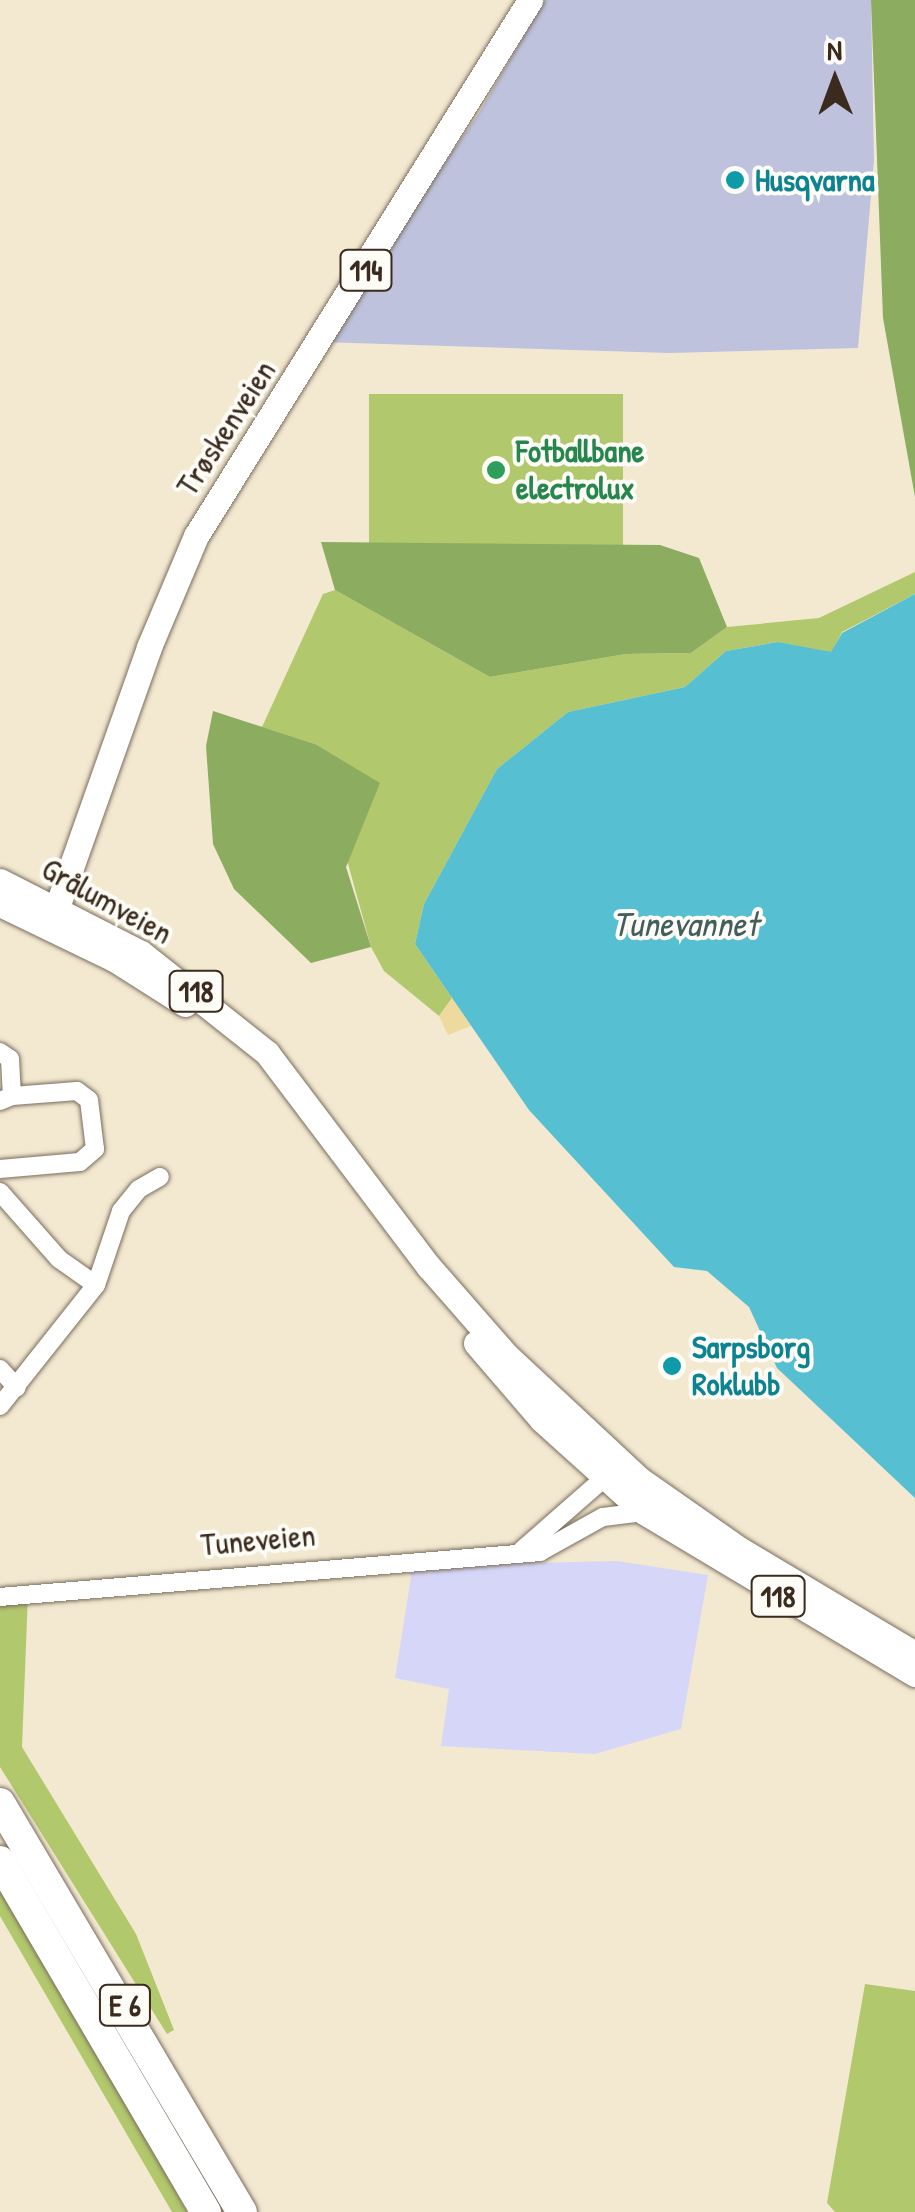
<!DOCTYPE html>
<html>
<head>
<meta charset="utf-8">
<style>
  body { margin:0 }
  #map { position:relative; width:915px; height:2212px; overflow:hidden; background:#f3e9d1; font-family:"Patrick Hand",sans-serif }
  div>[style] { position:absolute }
  .built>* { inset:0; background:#d6d7f8 }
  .industrial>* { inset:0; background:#bec2dd }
  .green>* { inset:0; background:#b1c86d; transform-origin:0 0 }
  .forest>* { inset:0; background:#8cac60 }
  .sand>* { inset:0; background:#eeda9e }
  .water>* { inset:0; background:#56bfd2 }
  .roads { filter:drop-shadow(0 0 2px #7b6d5d) drop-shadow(0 0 2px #7b6d5d) }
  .minor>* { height:18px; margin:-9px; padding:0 9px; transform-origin:9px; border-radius:9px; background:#fff }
  .primary>* { height:25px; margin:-12.5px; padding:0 12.5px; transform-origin:12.5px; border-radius:12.5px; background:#fff }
  .motorway>* { height:30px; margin:-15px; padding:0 15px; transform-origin:15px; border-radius:15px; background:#fff }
  .dots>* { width:28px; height:28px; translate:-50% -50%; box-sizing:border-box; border:5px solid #fdfcf7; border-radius:50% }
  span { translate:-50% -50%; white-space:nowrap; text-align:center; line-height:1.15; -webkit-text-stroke:8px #fdfcf7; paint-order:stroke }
  .shield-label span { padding:2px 8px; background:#fdfcf7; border:2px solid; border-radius:8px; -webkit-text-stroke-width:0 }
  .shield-label { font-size:30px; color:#3b2a1e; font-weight:700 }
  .culture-label { font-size:32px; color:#0d838f; font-weight:700 }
  .left { translate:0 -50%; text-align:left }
  .street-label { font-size:32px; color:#3b2a1e }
  .leisure-label { font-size:32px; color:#27864d; font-weight:700 }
  .water-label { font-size:35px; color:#445e5d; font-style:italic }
  .north { position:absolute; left:785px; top:30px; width:100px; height:100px; -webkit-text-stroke:8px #fdfcf7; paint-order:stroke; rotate:359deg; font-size:28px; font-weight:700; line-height:40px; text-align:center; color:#3b2a1e }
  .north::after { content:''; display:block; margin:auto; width:35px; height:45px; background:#3b2a1e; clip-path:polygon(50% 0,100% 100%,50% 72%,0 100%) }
</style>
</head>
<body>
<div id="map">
  <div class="built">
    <i style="clip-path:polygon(499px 1554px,528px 1563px,617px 1561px,708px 1575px,681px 1729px,595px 1754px,441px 1746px,449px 1689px,395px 1678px,411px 1577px,408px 1561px)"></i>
  </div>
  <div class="industrial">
    <i style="clip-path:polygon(545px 0,871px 0,874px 160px,858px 348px,670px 353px,321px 342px,479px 113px)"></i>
  </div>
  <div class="green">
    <i style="left:369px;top:394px;width:254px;height:152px"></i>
    <i style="clip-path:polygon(915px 572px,915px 594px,842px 632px,831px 653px,778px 642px,726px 651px,685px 687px,568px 712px,497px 769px,424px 904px,415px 944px,452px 998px,439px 1016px,384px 971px,371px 947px,315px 744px,262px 727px,323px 594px,335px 590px,490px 677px,626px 654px,691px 653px,727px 627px,819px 618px)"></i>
    <i style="clip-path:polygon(28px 1594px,22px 1747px,136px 1934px,174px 2030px,167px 2034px,0 1767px,0 1597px)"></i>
    <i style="clip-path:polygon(0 1887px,75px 2010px,187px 2212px,172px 2212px,0 1916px)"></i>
    <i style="clip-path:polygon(865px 1984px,915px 1991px,915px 2212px,835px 2212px,827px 2203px)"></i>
  </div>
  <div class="forest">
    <i style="clip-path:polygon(871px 0,915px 0,915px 497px,883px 318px)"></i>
    <i style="clip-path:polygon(321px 542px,660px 545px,699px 558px,727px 627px,691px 653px,626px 654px,490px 677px,335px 590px)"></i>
    <i style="clip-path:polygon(213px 711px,315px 744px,380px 783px,346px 867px,371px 947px,311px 963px,234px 889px,213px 844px,206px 746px)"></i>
  </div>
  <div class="sand">
    <i style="clip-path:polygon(452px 998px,471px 1026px,448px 1035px,439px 1016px)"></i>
  </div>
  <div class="water">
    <i style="clip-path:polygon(915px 594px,915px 1498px,777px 1368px,749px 1307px,707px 1271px,674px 1267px,529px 1110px,415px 944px,424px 904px,497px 769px,568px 712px,685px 687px,726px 651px,778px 642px,831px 652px,842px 633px)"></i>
  </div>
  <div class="roads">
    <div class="minor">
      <i style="left:0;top:1052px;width:12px;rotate:35deg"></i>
      <i style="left:10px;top:1059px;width:37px;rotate:87deg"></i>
      <i style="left:12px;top:1096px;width:13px;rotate:157deg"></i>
      <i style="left:0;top:1169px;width:80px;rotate:-5deg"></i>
      <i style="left:80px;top:1162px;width:20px;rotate:-41deg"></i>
      <i style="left:95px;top:1149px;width:49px;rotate:-97deg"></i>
      <i style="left:89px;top:1100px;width:15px;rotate:-143deg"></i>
      <i style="left:77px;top:1091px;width:65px;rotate:175.6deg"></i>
      <i style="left:0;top:1192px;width:89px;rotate:48.6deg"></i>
      <i style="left:59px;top:1259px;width:45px;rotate:35.1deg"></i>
      <i style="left:0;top:1369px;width:25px;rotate:48deg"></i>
      <i style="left:0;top:1406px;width:154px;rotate:-51.6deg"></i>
      <i style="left:96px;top:1285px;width:78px;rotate:-71.3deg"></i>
      <i style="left:121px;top:1211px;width:28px;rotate:-51deg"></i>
      <i style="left:139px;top:1189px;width:24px;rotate:-30deg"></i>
      <i style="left:522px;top:1550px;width:108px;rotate:-41.2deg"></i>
      <i style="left:603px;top:1479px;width:11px"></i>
      <i style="left:0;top:1597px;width:542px;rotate:-4.76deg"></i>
      <i style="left:540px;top:1552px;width:72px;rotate:-29.1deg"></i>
      <i style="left:603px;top:1517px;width:41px;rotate:-7deg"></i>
    </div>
    <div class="primary">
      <i style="left:0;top:881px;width:158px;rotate:27.1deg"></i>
      <i style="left:141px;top:953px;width:161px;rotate:38.4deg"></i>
      <i style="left:267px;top:1053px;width:268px;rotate:52.9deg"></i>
      <i style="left:429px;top:1267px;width:118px;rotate:48.8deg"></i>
      <i style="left:507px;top:1356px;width:180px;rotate:43deg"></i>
      <i style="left:639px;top:1479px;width:122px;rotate:35deg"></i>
      <i style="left:739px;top:1549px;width:205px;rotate:30.8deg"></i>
      <i style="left:0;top:904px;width:127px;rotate:25.8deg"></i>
      <i style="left:114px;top:959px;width:84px;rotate:32.4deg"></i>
      <i style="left:50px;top:927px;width:297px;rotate:-70.5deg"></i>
      <i style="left:149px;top:647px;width:121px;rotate:-67.1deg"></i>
      <i style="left:196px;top:536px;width:632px;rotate:-58.07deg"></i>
      <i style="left:476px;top:1343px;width:101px;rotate:49.4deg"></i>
      <i style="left:542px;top:1420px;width:137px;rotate:42deg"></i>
      <i style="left:644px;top:1512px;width:316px;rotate:30.9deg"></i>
    </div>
    <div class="motorway">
      <i style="left:0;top:1803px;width:475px;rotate:59.4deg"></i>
      <i style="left:0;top:1861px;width:407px;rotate:59.6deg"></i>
    </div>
  </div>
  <div class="dots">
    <i style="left:735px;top:180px;background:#0f9aa8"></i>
    <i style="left:496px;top:470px;background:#2e9e5b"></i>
    <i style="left:672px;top:1366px;background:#0f9aa8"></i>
  </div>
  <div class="shield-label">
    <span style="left:366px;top:270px">114</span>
    <span style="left:196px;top:991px">118</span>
    <span style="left:778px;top:1596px">118</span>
    <span style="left:125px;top:2005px">E 6</span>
  </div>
  <div class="culture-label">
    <span class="left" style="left:755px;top:180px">Husqvarna</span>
    <span class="left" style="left:692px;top:1366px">Sarpsborg<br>Roklubb</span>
  </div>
  <div class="street-label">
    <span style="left:226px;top:428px;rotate:-57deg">Trøskenveien</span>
    <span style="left:107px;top:901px;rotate:29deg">Grålumveien</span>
    <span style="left:258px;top:1540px;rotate:-5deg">Tuneveien</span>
  </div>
  <div class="leisure-label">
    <span class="left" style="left:516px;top:470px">Fotballbane<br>electrolux</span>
  </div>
  <div class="water-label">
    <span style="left:685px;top:924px">Tunevannet</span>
  </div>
  <div class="north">N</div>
</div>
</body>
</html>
